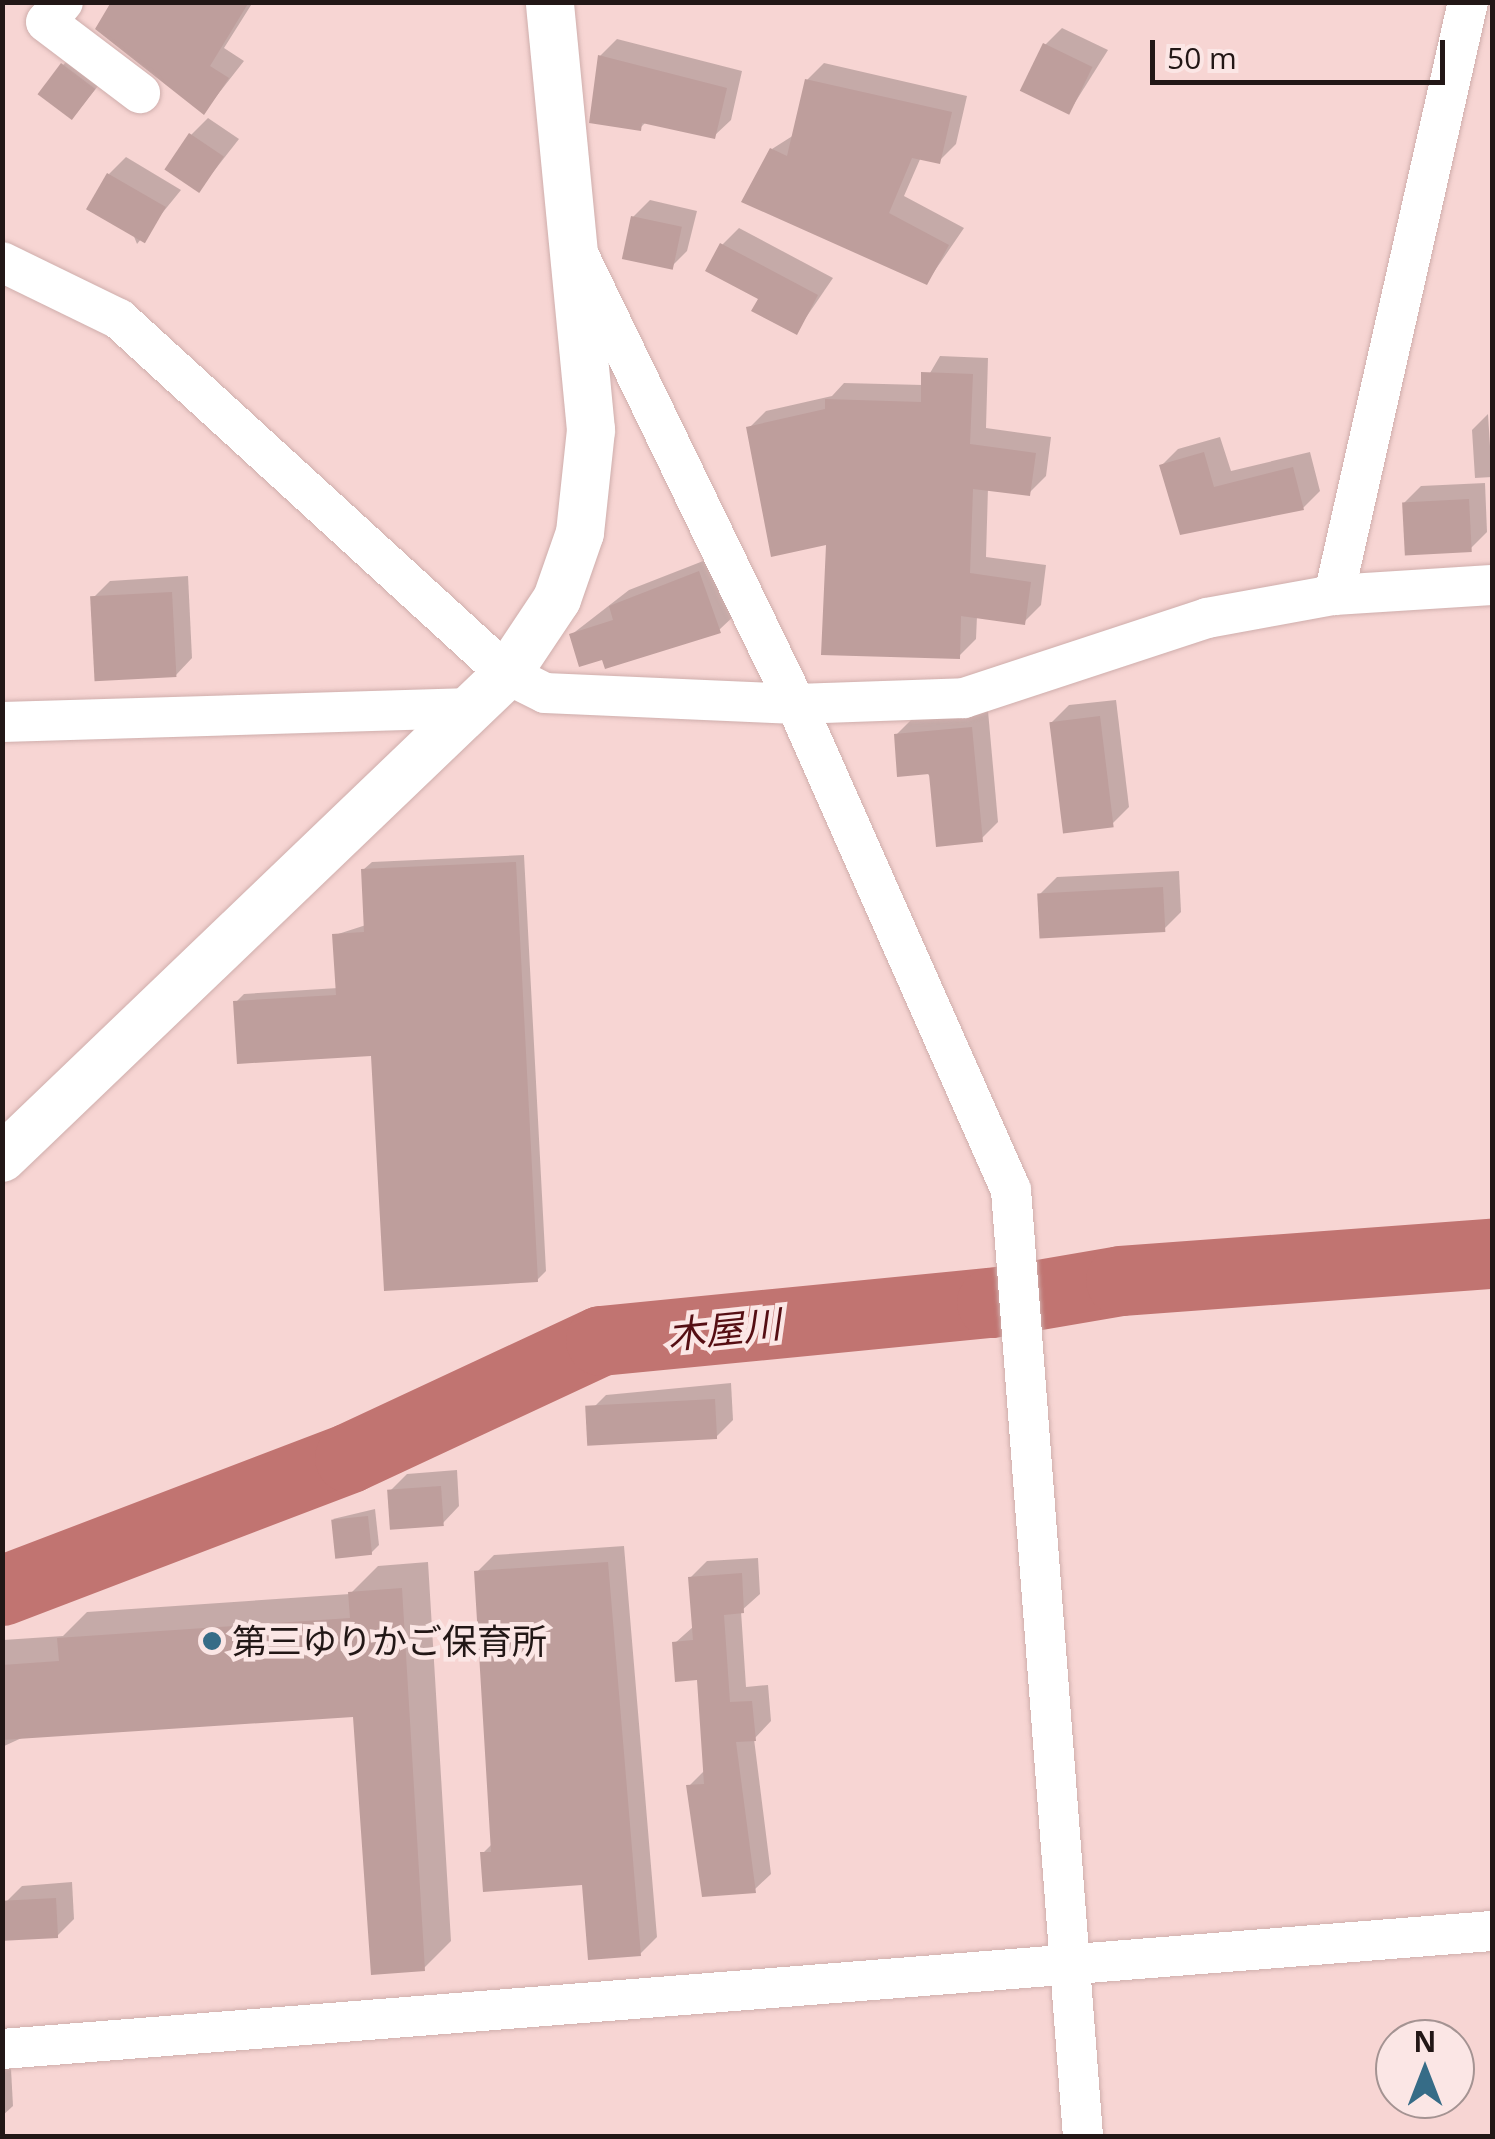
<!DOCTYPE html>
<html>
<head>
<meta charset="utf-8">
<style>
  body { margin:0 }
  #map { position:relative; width:1495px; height:2139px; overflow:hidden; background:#f7d5d3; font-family:"Open Sans","Noto Sans JP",sans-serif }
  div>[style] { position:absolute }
  .shadow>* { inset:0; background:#0003 }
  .river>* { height:70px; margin:-35px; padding:0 35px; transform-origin:35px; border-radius:35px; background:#c17471 }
  .building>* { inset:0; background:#be9e9c; transform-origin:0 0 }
  .roads { filter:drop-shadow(0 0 2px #cfaeac) drop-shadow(0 0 2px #cfaeac) }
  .minor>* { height:40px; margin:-20px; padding:0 20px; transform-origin:20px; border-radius:20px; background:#fff }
  .tertiary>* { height:48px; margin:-24px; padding:0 24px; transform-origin:24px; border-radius:24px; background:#fff }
  .dots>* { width:28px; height:28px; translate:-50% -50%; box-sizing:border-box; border:5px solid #fbe6e5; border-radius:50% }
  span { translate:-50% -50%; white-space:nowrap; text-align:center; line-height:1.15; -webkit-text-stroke:9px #fbe6e5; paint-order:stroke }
  .poi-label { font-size:35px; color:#221716 }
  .left { translate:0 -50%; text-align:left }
  .water-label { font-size:38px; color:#550e13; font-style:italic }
  .frame { position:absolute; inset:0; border:5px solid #221716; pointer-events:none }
  .north { position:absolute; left:1375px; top:2019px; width:100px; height:100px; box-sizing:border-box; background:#fbe6e5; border:2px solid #a49392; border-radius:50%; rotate:0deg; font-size:28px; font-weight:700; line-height:40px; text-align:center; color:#221716 }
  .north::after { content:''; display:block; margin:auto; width:35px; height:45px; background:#366c87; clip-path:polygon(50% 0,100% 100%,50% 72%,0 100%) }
  .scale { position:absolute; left:1150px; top:40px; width:295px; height:45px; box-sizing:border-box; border:5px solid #221716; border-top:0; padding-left:12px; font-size:30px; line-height:35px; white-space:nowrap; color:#221716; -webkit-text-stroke:8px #fbe6e5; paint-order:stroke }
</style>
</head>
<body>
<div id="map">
  <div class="shadow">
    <i style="clip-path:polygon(114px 2px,253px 2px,224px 48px,244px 61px,204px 112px)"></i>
    <i style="clip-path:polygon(1062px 28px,1108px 50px,1069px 112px,1045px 45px)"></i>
    <i style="clip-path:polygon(617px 39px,742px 71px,731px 120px,714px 136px,647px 121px,640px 128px,600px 56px)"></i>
    <i style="clip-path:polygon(80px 48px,110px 71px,74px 116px,63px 65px)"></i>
    <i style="clip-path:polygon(824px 63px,967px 96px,956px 144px,939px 161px,921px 157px,904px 196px,964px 228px,927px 282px,772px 149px,794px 135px,807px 80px)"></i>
    <i style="clip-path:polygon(208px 118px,239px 139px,199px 190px,191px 135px)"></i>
    <i style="clip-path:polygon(126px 157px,181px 190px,137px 244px,109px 174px)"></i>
    <i style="clip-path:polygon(650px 200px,697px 211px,687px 251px,670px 268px,633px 217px)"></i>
    <i style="clip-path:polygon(739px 228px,833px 278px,796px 332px,722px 245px)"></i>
    <i style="clip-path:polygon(940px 356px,988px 358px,986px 428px,1051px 437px,1046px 476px,1029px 493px,988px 488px,986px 557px,1046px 565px,1041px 605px,1024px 622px,977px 616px,976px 639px,959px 656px,829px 542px,749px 428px,766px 411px,832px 396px,844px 383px,923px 385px)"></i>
    <i style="clip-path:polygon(1488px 414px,1492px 477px,1475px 478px,1472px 430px)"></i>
    <i style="clip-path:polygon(1220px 437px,1231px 471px,1310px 452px,1320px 491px,1303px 508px,1181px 532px,1161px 466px,1178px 449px)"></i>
    <i style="clip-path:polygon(1485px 483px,1487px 532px,1470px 549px,1404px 503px,1421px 486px)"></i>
    <i style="clip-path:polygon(716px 556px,736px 614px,719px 630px,604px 657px,571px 635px,629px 590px)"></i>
    <i style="clip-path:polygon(188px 576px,192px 658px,176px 675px,93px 598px,110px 581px)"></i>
    <i style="clip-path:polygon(1116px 700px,1129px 807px,1112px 824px,1052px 722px,1069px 705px)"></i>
    <i style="clip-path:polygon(988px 711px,998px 822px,981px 839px,896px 735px,913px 718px)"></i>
    <i style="clip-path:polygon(524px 855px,546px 1271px,537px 1280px,373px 1053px,236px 1002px,244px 994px,338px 988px,335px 935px,366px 925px,363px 870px,372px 862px)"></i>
    <i style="clip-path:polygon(1179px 871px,1181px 912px,1164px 929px,1040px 894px,1057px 877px)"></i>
    <i style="clip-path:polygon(731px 1383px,733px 1420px,716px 1437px,589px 1412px,606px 1395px)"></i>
    <i style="clip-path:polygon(457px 1470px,459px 1506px,443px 1523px,390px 1491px,407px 1474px)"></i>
    <i style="clip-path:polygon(375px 1509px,379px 1545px,371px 1553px,333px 1519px)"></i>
    <i style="clip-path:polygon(624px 1546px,657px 1937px,640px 1954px,584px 1882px,483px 1853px,493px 1843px,477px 1572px,494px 1555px)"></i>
    <i style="clip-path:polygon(758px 1558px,760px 1594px,741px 1611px,746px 1687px,768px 1685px,771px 1721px,754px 1739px,771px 1874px,754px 1890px,689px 1786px,706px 1769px,700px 1678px,675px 1643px,694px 1626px,690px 1578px,707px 1561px)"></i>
    <i style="clip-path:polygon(428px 1562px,451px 1941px,424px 1968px,356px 1714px,26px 1736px,2px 1747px,3px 1640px,63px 1636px,87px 1612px,350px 1594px,378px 1566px)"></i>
    <i style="clip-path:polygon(72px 1882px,74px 1919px,57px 1936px,5px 1903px,22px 1886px)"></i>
    <i style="clip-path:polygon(2px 2069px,11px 2069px,13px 2106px,2px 2116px)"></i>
  </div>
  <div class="river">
    <i style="left:2px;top:1591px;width:373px;rotate:-20.9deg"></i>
    <i style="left:350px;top:1458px;width:277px;rotate:-25deg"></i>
    <i style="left:601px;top:1341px;width:393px;rotate:-5.6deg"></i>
    <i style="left:992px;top:1303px;width:131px;rotate:-9.7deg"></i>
    <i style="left:1121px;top:1281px;width:372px;rotate:-4.2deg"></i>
  </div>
  <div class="building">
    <i style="clip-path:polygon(111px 2px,249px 2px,210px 66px,229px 78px,204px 115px,95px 29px)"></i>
    <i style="left:1043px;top:43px;width:55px;height:53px;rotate:26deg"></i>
    <i style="clip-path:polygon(598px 55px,727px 88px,715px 139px,642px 123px,641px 131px,589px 123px)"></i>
    <i style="left:61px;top:63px;width:43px;height:39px;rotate:37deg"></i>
    <i style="clip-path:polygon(805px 79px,952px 112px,940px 164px,912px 158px,889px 213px,949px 245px,927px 285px,741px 202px,770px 148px,787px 156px)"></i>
    <i style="left:189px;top:133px;width:42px;height:44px;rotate:34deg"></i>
    <i style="left:107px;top:173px;width:68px;height:42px;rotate:30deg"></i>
    <i style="left:631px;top:216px;width:52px;height:44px;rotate:12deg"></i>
    <i style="clip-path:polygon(720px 243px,818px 295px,797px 335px,751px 311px,758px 299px,705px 271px)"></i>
    <i style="clip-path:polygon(921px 372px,973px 374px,970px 444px,1036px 453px,1030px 496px,973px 489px,970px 573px,1031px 582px,1025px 625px,961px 616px,960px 659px,821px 655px,826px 545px,771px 557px,746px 427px,825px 409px,825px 399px,921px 402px)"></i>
    <i style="clip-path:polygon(1204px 452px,1214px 487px,1293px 467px,1304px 510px,1180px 535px,1159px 465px)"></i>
    <i style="left:1469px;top:499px;width:53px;height:67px;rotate:87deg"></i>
    <i style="clip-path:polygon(699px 571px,721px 633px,605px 669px,602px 660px,579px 667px,569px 634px,613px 620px,609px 606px)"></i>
    <i style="left:172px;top:592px;width:85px;height:82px;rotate:87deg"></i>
    <i style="left:1100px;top:716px;width:112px;height:51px;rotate:83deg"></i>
    <i style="clip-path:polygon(972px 727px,983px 842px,936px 847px,929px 774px,897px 777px,894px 734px)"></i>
    <i style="clip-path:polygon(516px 862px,538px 1282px,384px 1291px,371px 1056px,237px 1064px,233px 1001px,336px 995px,332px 934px,364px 932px,361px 869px)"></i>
    <i style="left:1163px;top:887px;width:45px;height:126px;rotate:87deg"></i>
    <i style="left:715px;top:1399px;width:40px;height:130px;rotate:87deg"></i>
    <i style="left:441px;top:1486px;width:40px;height:54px;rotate:86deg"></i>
    <i style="left:368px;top:1516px;width:39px;height:37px;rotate:84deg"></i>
    <i style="clip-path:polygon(608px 1562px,641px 1956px,588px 1960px,582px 1885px,483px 1892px,480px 1852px,491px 1852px,474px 1571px)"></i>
    <i style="clip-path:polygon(742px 1573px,744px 1613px,724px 1615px,730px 1702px,752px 1701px,756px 1741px,736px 1742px,756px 1893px,702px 1897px,686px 1785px,704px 1784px,697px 1680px,675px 1682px,672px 1642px,693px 1640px,688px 1577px)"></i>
    <i style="clip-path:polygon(402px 1588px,425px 1971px,371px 1975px,353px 1717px,2px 1740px,2px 1665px,59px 1661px,57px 1638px,350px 1618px,348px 1592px)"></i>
    <i style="left:56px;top:1898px;width:40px;height:54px;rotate:87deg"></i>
  </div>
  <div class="roads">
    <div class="minor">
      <i style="left:63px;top:2px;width:26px;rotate:130deg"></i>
      <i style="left:46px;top:22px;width:118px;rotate:37.1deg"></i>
      <i style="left:580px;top:258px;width:496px;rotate:64.2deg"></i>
      <i style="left:796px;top:704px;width:531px;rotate:66.14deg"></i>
      <i style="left:1011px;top:1190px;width:949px;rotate:85.65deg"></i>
      <i style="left:2px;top:262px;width:130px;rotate:26deg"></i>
      <i style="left:119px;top:319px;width:526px;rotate:42.46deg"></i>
      <i style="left:507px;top:674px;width:42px;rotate:26.6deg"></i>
      <i style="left:545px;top:693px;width:251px;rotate:2.5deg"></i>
      <i style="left:796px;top:704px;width:168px;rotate:-2deg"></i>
      <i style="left:964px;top:698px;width:256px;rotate:-18.2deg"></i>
      <i style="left:1207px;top:618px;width:129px;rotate:-10.3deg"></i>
      <i style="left:1334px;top:595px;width:158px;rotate:-3.6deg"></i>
      <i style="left:1334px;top:595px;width:608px;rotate:-77.27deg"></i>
      <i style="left:2px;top:722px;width:470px;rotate:-1.7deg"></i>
      <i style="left:2px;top:2049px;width:1495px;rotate:-4.53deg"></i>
    </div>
    <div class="tertiary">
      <i style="left:2px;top:1158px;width:699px;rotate:-43.78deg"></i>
      <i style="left:507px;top:674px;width:90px;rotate:-56.3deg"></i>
      <i style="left:557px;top:599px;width:70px;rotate:-70.8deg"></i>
      <i style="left:580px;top:533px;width:104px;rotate:-83.9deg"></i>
      <i style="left:591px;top:430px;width:430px;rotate:-95.5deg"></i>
    </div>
  </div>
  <div class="dots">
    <i style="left:212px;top:1641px;background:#366c87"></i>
  </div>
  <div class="poi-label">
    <span class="left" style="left:232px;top:1641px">第三ゆりかご保育所</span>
  </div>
  <div class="water-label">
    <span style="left:724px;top:1329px;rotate:-6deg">木屋川</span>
  </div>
  <div class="frame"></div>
  <div class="north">N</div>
  <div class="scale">50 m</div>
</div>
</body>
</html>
